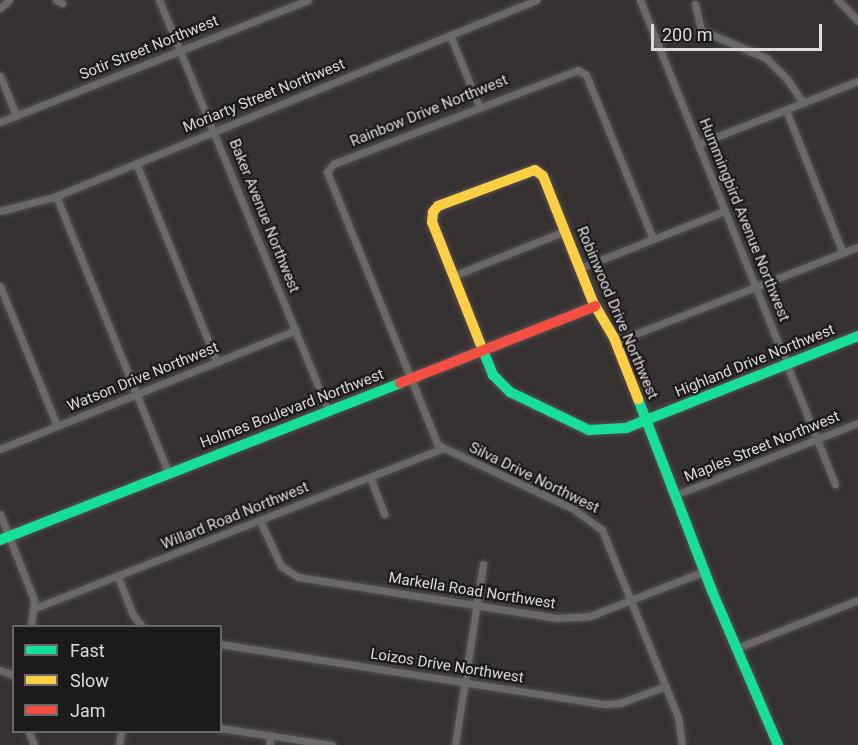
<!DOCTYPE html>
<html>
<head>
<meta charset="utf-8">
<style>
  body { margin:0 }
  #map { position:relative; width:858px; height:745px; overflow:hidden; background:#373232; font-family:Roboto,sans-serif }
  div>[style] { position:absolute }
  .roads { filter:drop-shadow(0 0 2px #555050) drop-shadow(0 0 2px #555050) }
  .street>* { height:7px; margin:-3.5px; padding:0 3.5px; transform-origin:3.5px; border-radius:3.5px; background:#6b6868 }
  .fast>* { height:10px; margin:-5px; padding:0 5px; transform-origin:5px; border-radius:5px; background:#16e098 }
  .slow>* { height:10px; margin:-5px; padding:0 5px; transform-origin:5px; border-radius:5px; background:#ffcf43 }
  .jam>* { height:10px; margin:-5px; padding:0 5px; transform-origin:5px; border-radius:5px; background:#f24e42 }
  span { translate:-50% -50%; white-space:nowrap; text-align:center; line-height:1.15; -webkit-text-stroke:4.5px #1d1a1a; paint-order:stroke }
  .street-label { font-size:15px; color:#dfdada }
  .legend { position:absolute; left:12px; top:625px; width:210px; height:108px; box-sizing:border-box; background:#1d1a1a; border:2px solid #6b6767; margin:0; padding:8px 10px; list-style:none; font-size:18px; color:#dfdada }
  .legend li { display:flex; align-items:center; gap:12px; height:30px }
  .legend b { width:30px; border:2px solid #6b6767 }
  .scale { position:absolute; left:651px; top:24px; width:171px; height:27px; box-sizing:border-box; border:3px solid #dfdada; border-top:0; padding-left:8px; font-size:18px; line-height:21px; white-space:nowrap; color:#dfdada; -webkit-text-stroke:4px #1d1a1a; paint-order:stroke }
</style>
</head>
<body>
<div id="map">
  <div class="roads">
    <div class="street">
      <i style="left:56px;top:0;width:7px;rotate:27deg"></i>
      <i style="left:159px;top:0;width:444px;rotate:67.6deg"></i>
      <i style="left:640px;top:0;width:522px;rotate:68.06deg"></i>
      <i style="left:838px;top:0;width:29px;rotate:46deg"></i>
      <i style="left:695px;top:4px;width:27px;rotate:77deg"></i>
      <i style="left:701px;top:30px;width:71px;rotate:23.3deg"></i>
      <i style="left:766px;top:58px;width:30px;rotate:45deg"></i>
      <i style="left:787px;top:79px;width:29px;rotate:56deg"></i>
      <i style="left:0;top:8px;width:12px;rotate:-42deg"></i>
      <i style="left:450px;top:35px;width:77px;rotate:67.8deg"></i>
      <i style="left:0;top:76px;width:42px;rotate:67.7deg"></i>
      <i style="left:786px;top:110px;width:154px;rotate:68.3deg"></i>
      <i style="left:0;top:122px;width:331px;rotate:-21.6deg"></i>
      <i style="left:698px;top:144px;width:172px;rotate:-21.5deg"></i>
      <i style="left:136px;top:163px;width:215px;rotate:67.9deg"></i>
      <i style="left:56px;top:196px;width:300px;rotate:67.9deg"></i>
      <i style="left:0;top:211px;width:56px;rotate:-14.5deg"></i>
      <i style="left:54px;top:197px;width:521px;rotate:-22.23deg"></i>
      <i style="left:653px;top:239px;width:177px;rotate:-112.2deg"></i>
      <i style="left:586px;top:75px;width:9px;rotate:-148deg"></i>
      <i style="left:578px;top:70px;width:262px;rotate:159deg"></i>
      <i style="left:333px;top:164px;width:10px;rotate:127deg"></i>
      <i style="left:327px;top:172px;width:295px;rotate:67.9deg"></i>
      <i style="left:438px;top:445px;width:148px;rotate:25.2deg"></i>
      <i style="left:572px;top:508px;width:37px;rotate:36deg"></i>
      <i style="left:602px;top:530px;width:202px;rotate:67.9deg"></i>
      <i style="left:678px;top:717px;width:28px;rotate:82deg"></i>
      <i style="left:580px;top:268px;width:156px;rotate:-21.5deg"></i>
      <i style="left:453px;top:276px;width:121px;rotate:-21.9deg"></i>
      <i style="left:0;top:286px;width:151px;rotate:67.8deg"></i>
      <i style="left:615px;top:342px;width:261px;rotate:-21.4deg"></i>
      <i style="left:0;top:449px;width:319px;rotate:-21.9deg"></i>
      <i style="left:370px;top:477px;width:40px;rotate:69deg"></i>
      <i style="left:675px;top:495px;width:197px;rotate:-21.5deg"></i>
      <i style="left:0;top:514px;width:92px;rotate:68.4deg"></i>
      <i style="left:34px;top:600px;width:26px;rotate:97deg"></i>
      <i style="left:260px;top:521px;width:50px;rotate:65deg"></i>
      <i style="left:281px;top:566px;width:20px;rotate:33deg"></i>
      <i style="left:298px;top:577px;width:262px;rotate:9deg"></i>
      <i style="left:557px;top:618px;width:33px;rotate:-3deg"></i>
      <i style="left:590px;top:616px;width:123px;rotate:-21.4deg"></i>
      <i style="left:118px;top:577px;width:41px;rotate:68.5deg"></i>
      <i style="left:133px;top:615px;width:14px;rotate:51deg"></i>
      <i style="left:35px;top:608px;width:438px;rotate:-21.4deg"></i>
      <i style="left:220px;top:644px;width:390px;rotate:8.9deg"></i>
      <i style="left:605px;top:704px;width:15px;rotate:-4deg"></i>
      <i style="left:620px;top:703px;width:49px;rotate:-20.3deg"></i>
      <i style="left:737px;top:648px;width:130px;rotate:-21.6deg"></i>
      <i style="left:0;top:670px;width:15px;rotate:20deg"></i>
      <i style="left:220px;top:728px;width:113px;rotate:8.6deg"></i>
      <i style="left:29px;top:732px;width:14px;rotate:69deg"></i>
      <i style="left:119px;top:745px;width:13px;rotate:-81deg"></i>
      <i style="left:269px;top:745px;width:10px;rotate:-79deg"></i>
      <i style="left:455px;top:745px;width:183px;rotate:-81.2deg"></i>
    </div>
    <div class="fast">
      <i style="left:480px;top:343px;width:35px;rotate:68deg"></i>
      <i style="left:493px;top:375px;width:24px;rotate:45deg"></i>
      <i style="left:510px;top:392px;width:88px;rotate:25.7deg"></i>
      <i style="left:589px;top:430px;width:37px;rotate:-3deg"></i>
      <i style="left:626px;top:428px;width:250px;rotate:-21.6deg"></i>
      <i style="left:638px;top:399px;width:206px;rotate:68.9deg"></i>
      <i style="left:712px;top:591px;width:168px;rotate:66.8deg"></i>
      <i style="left:0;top:540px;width:430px;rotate:-21.4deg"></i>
    </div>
    <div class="slow">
      <i style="left:480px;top:343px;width:130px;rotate:-111.6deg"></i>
      <i style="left:432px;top:222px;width:10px;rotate:-84deg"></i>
      <i style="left:433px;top:212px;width:8px;rotate:-50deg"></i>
      <i style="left:438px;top:206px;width:103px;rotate:-20.4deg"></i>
      <i style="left:535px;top:170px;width:10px;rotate:37deg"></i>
      <i style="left:543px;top:176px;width:136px;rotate:68.4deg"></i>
      <i style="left:593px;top:302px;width:42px;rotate:59.7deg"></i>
      <i style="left:614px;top:338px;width:66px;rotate:68.5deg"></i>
    </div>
    <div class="jam">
      <i style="left:400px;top:383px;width:210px;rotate:-21.5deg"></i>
    </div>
  </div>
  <div class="street-label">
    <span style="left:149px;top:48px;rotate:-22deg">Sotir Street Northwest</span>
    <span style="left:264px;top:96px;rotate:-22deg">Moriarty Street Northwest</span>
    <span style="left:429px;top:111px;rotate:-22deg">Rainbow Drive Northwest</span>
    <span style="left:264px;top:216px;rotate:68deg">Baker Avenue Northwest</span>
    <span style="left:744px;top:220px;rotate:68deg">Hummingbird Avenue Northwest</span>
    <span style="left:617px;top:313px;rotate:67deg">Robinwood Drive Northwest</span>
    <span style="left:755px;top:361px;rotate:-22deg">Highland Drive Northwest</span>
    <span style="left:143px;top:377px;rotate:-22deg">Watson Drive Northwest</span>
    <span style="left:292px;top:409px;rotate:-21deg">Holmes Boulevard Northwest</span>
    <span style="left:762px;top:447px;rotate:-22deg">Maples Street Northwest</span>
    <span style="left:534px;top:478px;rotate:26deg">Silva Drive Northwest</span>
    <span style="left:235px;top:516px;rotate:-22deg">Willard Road Northwest</span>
    <span style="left:472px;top:591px;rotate:9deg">Markella Road Northwest</span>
    <span style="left:447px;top:666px;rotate:9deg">Loizos Drive Northwest</span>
  </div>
  <ul class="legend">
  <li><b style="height:8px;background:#16e098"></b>Fast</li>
  <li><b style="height:8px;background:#ffcf43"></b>Slow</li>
  <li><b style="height:8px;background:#f24e42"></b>Jam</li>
  </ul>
  <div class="scale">200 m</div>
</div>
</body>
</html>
